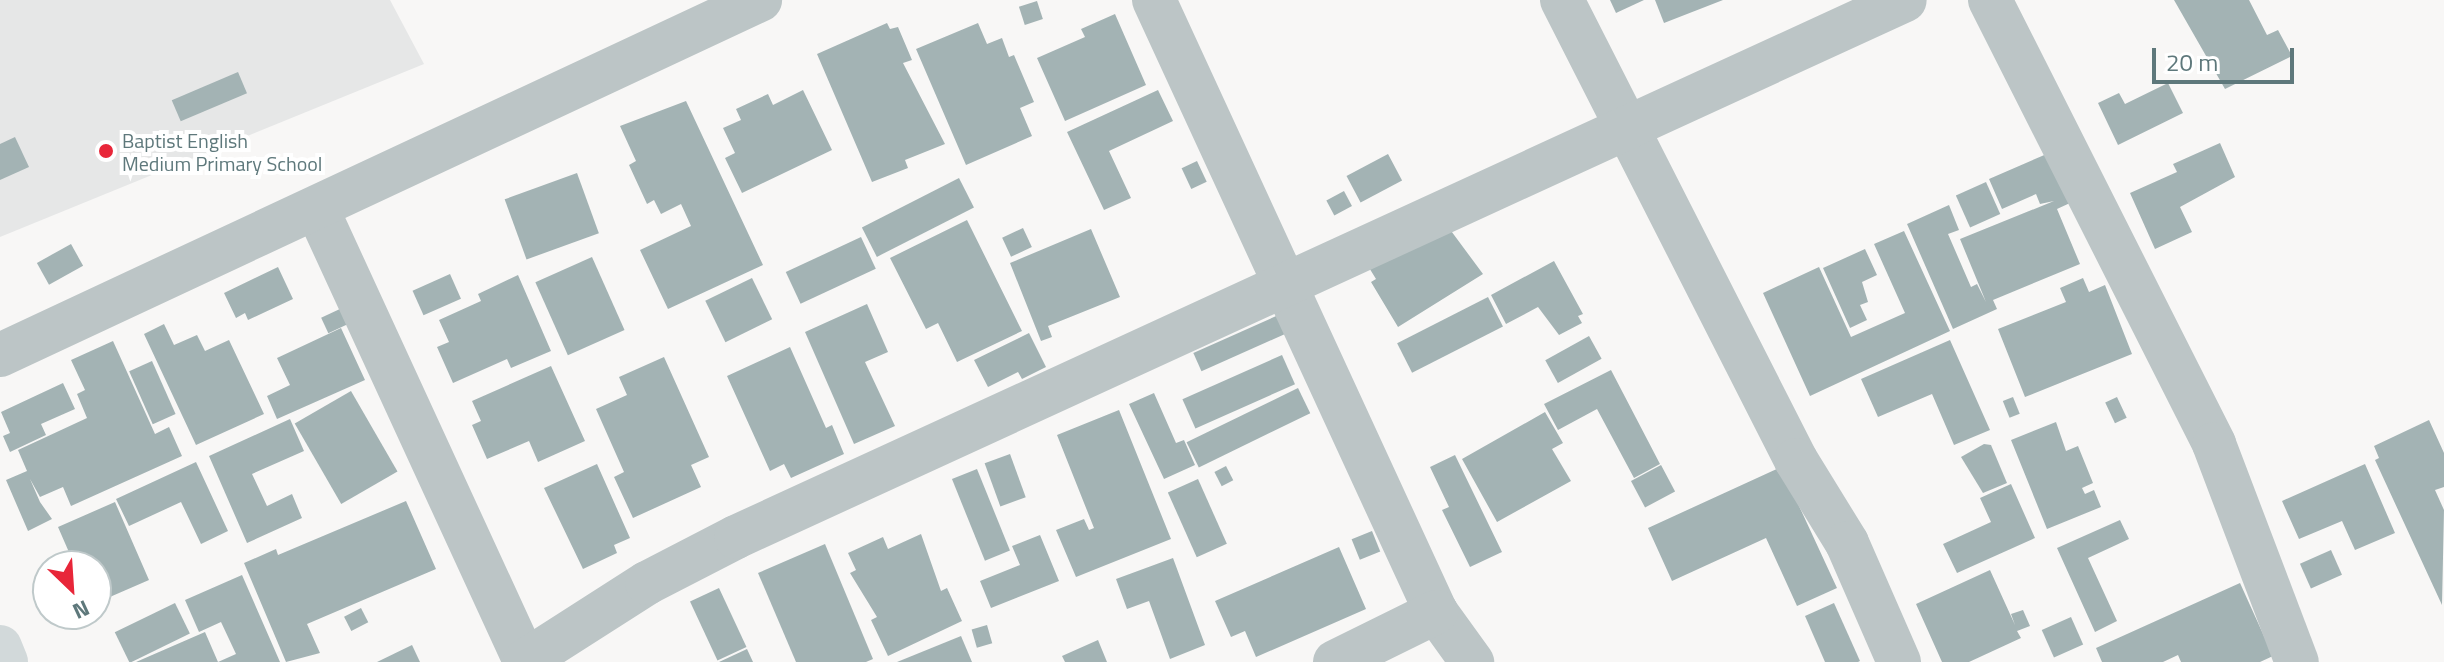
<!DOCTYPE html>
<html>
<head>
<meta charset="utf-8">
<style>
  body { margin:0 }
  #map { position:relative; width:2444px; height:662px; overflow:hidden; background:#f8f7f6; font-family:"Titillium Web",sans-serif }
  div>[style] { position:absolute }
  .built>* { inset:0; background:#e6e7e7 }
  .building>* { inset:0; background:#a3b3b4; transform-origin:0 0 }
  .street>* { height:44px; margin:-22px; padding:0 22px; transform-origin:22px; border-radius:22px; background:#bcc5c6 }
  .secondary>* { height:44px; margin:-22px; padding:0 22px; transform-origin:22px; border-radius:22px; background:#d2d9da }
  .dots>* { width:22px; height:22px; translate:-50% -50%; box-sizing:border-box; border:4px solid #fff; border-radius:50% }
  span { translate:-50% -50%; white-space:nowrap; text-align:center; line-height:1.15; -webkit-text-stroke:8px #fff; paint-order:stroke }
  .poi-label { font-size:20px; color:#5e787b }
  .left { translate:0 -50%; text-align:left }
  .north { position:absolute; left:32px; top:550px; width:80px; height:80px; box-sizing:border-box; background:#fff; border:2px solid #bfc9ca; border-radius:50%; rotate:155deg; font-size:22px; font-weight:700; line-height:32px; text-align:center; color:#5e787b }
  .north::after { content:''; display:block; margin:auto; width:28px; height:36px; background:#e82639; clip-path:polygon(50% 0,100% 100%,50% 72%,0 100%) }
  .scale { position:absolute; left:2152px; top:48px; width:142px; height:36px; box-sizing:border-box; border:4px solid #5e787b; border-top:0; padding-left:10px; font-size:24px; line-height:28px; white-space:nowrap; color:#5e787b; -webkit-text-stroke:6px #fff; paint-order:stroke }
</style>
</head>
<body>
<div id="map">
  <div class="built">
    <i style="clip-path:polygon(0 0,390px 0,424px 64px,0 237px)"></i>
  </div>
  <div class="building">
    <i style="clip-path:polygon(1610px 0,1644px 0,1616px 13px)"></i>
    <i style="clip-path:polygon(1655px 0,1723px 0,1664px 23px)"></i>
    <i style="clip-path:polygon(2174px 0,2249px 0,2267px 35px,2278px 30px,2292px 56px,2225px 89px)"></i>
    <i style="left:1037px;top:1px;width:19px;height:19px;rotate:72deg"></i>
    <i style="clip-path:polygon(1115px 14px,1146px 85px,1065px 121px,1037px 58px,1085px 37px,1081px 29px)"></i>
    <i style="clip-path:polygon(887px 23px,890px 29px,898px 27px,912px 60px,903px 63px,945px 144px,905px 160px,908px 168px,872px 182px,817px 54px)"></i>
    <i style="clip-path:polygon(978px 23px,987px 44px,1002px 38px,1009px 57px,1014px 55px,1034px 102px,1020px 108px,1032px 136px,966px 165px,916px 49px)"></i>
    <i style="left:238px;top:72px;width:23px;height:72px;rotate:67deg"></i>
    <i style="clip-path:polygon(2168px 83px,2183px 113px,2118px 145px,2098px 103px,2119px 93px,2125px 104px)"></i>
    <i style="clip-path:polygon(803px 90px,832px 150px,742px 193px,725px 158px,735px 153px,723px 128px,741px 120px,736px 109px,768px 94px,773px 105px)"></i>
    <i style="clip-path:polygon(1158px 90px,1173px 121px,1109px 151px,1131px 198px,1104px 210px,1067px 132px)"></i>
    <i style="clip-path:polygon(686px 101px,763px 265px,668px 309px,640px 250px,691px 226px,681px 204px,661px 214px,654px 200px,647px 204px,629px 165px,636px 161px,620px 126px)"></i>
    <i style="clip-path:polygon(15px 137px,29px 167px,0 180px,0 144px)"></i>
    <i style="clip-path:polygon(2220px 143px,2235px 177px,2180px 207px,2192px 232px,2155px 249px,2130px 193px,2177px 172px,2173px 164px)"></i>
    <i style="clip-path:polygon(2049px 153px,2070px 203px,2057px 209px,2080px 264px,1993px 300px,1997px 309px,1953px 329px,1907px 224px,1949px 205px,1959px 230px,1948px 234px,1971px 287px,1977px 284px,1986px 302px,1960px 239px,2054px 201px,2040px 204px,2036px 194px,2002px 209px,1989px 179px)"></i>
    <i style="left:1388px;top:154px;width:30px;height:47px;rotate:62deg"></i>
    <i style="left:1197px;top:161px;width:23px;height:17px;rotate:65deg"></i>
    <i style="left:577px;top:173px;width:64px;height:77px;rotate:70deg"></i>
    <i style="left:959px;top:178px;width:33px;height:109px;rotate:63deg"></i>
    <i style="left:1986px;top:182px;width:35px;height:33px;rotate:66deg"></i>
    <i style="left:1344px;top:191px;width:17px;height:20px;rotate:62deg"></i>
    <i style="clip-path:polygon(967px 220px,1022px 331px,957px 362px,938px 323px,926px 329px,890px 258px)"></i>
    <i style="clip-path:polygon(1443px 220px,1483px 274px,1398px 327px,1371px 282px,1376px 279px,1368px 266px)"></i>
    <i style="left:1023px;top:228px;width:21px;height:23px;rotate:65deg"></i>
    <i style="clip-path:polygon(1091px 229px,1120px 297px,1048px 326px,1052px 337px,1041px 341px,1010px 263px)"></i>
    <i style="clip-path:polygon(1904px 231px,1950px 331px,1810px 396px,1763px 293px,1819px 267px,1851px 337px,1905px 313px,1874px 244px)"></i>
    <i style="left:861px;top:237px;width:35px;height:83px;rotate:65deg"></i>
    <i style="left:71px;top:244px;width:25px;height:39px;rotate:61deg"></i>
    <i style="clip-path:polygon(1865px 249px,1877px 275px,1862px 282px,1868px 302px,1860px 305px,1867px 320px,1850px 328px,1823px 268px)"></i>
    <i style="left:592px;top:257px;width:80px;height:62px;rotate:66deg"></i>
    <i style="clip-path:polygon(1554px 261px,1583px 314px,1578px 316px,1582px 323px,1559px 335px,1538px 307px,1506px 324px,1491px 295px)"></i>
    <i style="clip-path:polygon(278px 267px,293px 299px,248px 320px,245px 313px,236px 318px,224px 293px)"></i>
    <i style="left:450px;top:274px;width:27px;height:41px;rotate:66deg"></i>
    <i style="clip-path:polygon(518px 275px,551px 351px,511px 368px,507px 359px,453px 383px,437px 347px,449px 342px,439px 320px,481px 301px,478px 294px)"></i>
    <i style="left:752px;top:278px;width:46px;height:52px;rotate:64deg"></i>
    <i style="clip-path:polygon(2083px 278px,2089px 292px,2105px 285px,2132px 354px,2025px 397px,1998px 329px,2066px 302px,2060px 288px)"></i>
    <i style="left:1488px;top:297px;width:33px;height:102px;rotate:63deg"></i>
    <i style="clip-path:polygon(867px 304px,888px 352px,865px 362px,895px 426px,854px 444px,805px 332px)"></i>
    <i style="left:342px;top:308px;width:17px;height:23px;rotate:65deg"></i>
    <i style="left:1292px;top:309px;width:20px;height:108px;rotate:66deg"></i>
    <i style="clip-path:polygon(164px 324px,174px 345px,197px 335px,205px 351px,229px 340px,264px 414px,196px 445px,144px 334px)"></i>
    <i style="clip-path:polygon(341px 328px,365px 380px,277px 419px,267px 396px,290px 385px,277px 358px)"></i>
    <i style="clip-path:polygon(1029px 333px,1046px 367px,1022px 379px,1018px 372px,988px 387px,974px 360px)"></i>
    <i style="left:1589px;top:336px;width:26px;height:50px;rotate:61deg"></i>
    <i style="clip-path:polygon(1950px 340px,1990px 430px,1954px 445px,1932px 394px,1878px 417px,1861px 379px)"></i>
    <i style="clip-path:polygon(113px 341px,155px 434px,169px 427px,182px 456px,71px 506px,63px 487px,40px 497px,30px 479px,40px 502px,52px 519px,28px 531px,6px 480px,27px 471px,18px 450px,87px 418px,77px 394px,85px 390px,71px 360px)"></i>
    <i style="clip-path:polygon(790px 347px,826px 428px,832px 425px,844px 454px,791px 478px,784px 464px,770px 471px,727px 376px)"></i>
    <i style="left:1282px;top:355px;width:32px;height:109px;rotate:66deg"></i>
    <i style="clip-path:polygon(664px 357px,709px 457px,691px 465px,701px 487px,633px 518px,614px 477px,624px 472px,596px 409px,627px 395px,619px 377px)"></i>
    <i style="left:152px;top:361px;width:58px;height:25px;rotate:66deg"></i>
    <i style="clip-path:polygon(551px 366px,585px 441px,538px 462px,529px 441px,487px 459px,472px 425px,481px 421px,472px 401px)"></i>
    <i style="clip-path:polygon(1611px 370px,1660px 464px,1634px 478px,1597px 409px,1558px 430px,1544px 404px)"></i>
    <i style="clip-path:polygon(63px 383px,75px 409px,41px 424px,46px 435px,10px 452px,3px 436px,10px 433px,1px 412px)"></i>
    <i style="left:1298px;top:388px;width:28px;height:124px;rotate:64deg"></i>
    <i style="left:351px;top:391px;width:93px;height:65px;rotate:60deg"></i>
    <i style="clip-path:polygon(1154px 393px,1176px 443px,1184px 440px,1195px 465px,1164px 479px,1129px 404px)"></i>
    <i style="left:2013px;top:397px;width:18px;height:11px;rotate:68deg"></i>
    <i style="left:2117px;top:397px;width:23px;height:13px;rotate:65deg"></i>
    <i style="clip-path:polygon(1119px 410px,1171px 539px,1076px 577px,1056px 530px,1084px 519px,1089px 530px,1094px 528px,1057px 435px)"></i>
    <i style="clip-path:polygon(1545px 412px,1563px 443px,1552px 449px,1571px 481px,1497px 522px,1462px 459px)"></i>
    <i style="clip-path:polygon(290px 419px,304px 451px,252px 474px,267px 506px,292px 494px,302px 518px,247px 543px,209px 456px)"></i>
    <i style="clip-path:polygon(2429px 420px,2444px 453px,2444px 487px,2435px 490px,2444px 510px,2442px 605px,2375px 460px,2379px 458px,2374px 446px)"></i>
    <i style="clip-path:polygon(2056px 422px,2066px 451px,2078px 446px,2093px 483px,2082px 488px,2085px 494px,2094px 490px,2101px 507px,2047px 529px,2011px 440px)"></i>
    <i style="clip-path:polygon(1984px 444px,1991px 445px,2007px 483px,1983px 493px,1961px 457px)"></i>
    <i style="left:1010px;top:454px;width:46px;height:27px;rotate:70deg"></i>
    <i style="clip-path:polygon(1455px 455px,1502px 552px,1470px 567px,1442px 510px,1449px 507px,1430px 467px)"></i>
    <i style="clip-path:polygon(196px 462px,228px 531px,201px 544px,181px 502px,129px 526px,116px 499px)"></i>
    <i style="clip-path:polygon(597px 464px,630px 538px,614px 545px,617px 553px,583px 569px,544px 488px)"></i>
    <i style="clip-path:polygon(2365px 464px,2395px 533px,2355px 550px,2342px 521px,2299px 539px,2282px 501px)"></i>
    <i style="left:1661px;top:465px;width:30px;height:34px;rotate:62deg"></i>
    <i style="left:1226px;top:466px;width:16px;height:13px;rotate:63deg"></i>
    <i style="clip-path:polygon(1781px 467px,1837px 588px,1797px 606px,1766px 538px,1672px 581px,1648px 528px)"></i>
    <i style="left:977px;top:469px;width:88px;height:27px;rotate:68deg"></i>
    <i style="left:1198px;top:479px;width:71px;height:33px;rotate:66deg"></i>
    <i style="clip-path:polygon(2011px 484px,2035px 538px,1957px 573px,1943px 544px,1991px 522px,1980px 498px)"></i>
    <i style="clip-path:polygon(406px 501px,436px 569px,307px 624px,320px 653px,286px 662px,244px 563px,276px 549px,278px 555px)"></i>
    <i style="clip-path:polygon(115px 502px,149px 580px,96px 603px,96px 566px,75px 566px,58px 527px)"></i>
    <i style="clip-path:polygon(2120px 520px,2129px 539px,2088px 558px,2117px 621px,2095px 632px,2057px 548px)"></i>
    <i style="left:1372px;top:531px;width:22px;height:22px;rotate:68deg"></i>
    <i style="clip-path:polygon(921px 534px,941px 591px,947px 588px,962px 621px,888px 656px,871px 620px,877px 617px,850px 573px,856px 570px,848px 553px,883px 537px,888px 549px)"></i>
    <i style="clip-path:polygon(1040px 535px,1059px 581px,991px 608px,980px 581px,1020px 565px,1012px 546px)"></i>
    <i style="clip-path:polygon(825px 544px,873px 659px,866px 662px,796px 662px,758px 573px)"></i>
    <i style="clip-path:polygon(1339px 547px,1366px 609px,1256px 657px,1245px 631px,1231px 637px,1215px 601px)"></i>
    <i style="left:2331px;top:550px;width:27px;height:34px;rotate:66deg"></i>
    <i style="clip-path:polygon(1173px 558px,1205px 645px,1170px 659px,1149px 601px,1127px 609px,1116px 579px)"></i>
    <i style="clip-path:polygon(1990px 570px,2015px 625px,2011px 614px,2023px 610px,2030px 626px,2017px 631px,2021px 638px,1969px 662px,1942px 662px,1916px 604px)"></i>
    <i style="clip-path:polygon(242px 575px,280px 662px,136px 662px,205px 632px,218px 662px,236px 654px,221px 622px,199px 632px,185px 600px)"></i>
    <i style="clip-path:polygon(2240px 583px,2273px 656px,2260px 662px,2181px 662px,2178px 655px,2163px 662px,2102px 662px,2096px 648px)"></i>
    <i style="left:719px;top:588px;width:65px;height:32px;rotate:65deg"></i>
    <i style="left:175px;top:603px;width:34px;height:67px;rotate:64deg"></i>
    <i style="clip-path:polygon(1834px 603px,1860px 661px,1858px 662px,1825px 662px,1805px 616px)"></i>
    <i style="left:361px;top:608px;width:16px;height:19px;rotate:63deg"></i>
    <i style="left:2071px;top:617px;width:30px;height:32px;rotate:66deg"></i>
    <i style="left:987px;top:625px;width:19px;height:16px;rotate:74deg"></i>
    <i style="clip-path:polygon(961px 636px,972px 662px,897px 662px)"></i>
    <i style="clip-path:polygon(1098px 640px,1107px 662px,1065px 662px,1062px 656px)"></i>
    <i style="clip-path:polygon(412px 645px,420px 662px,377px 662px)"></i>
    <i style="clip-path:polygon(747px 649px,753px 662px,719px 662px)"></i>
  </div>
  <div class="street">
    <i style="left:1154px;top:0;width:674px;rotate:65.26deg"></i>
    <i style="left:1436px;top:612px;width:62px;rotate:54.2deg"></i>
    <i style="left:1562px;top:0;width:516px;rotate:63.04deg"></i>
    <i style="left:1796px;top:460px;width:97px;rotate:58.4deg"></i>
    <i style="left:1847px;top:543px;width:130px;rotate:66.4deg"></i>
    <i style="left:1990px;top:0;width:497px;rotate:63.2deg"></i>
    <i style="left:2214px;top:444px;width:233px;rotate:69.2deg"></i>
    <i style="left:317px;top:209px;width:498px;rotate:65.3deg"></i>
    <i style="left:0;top:355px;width:839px;rotate:-25.04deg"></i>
    <i style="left:525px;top:661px;width:145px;rotate:-32.6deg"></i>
    <i style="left:647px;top:583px;width:100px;rotate:-27.3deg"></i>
    <i style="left:736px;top:537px;width:1286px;rotate:-24.67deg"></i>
    <i style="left:1335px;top:662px;width:113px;rotate:-26.3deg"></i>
  </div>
  <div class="secondary">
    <i style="left:0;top:647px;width:16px;rotate:68deg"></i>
  </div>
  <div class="dots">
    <i style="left:106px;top:151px;background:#e82639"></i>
  </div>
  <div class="poi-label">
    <span class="left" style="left:122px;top:152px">Baptist English<br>Medium Primary School</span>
  </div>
  <div class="north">N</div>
  <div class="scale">20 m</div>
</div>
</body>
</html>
